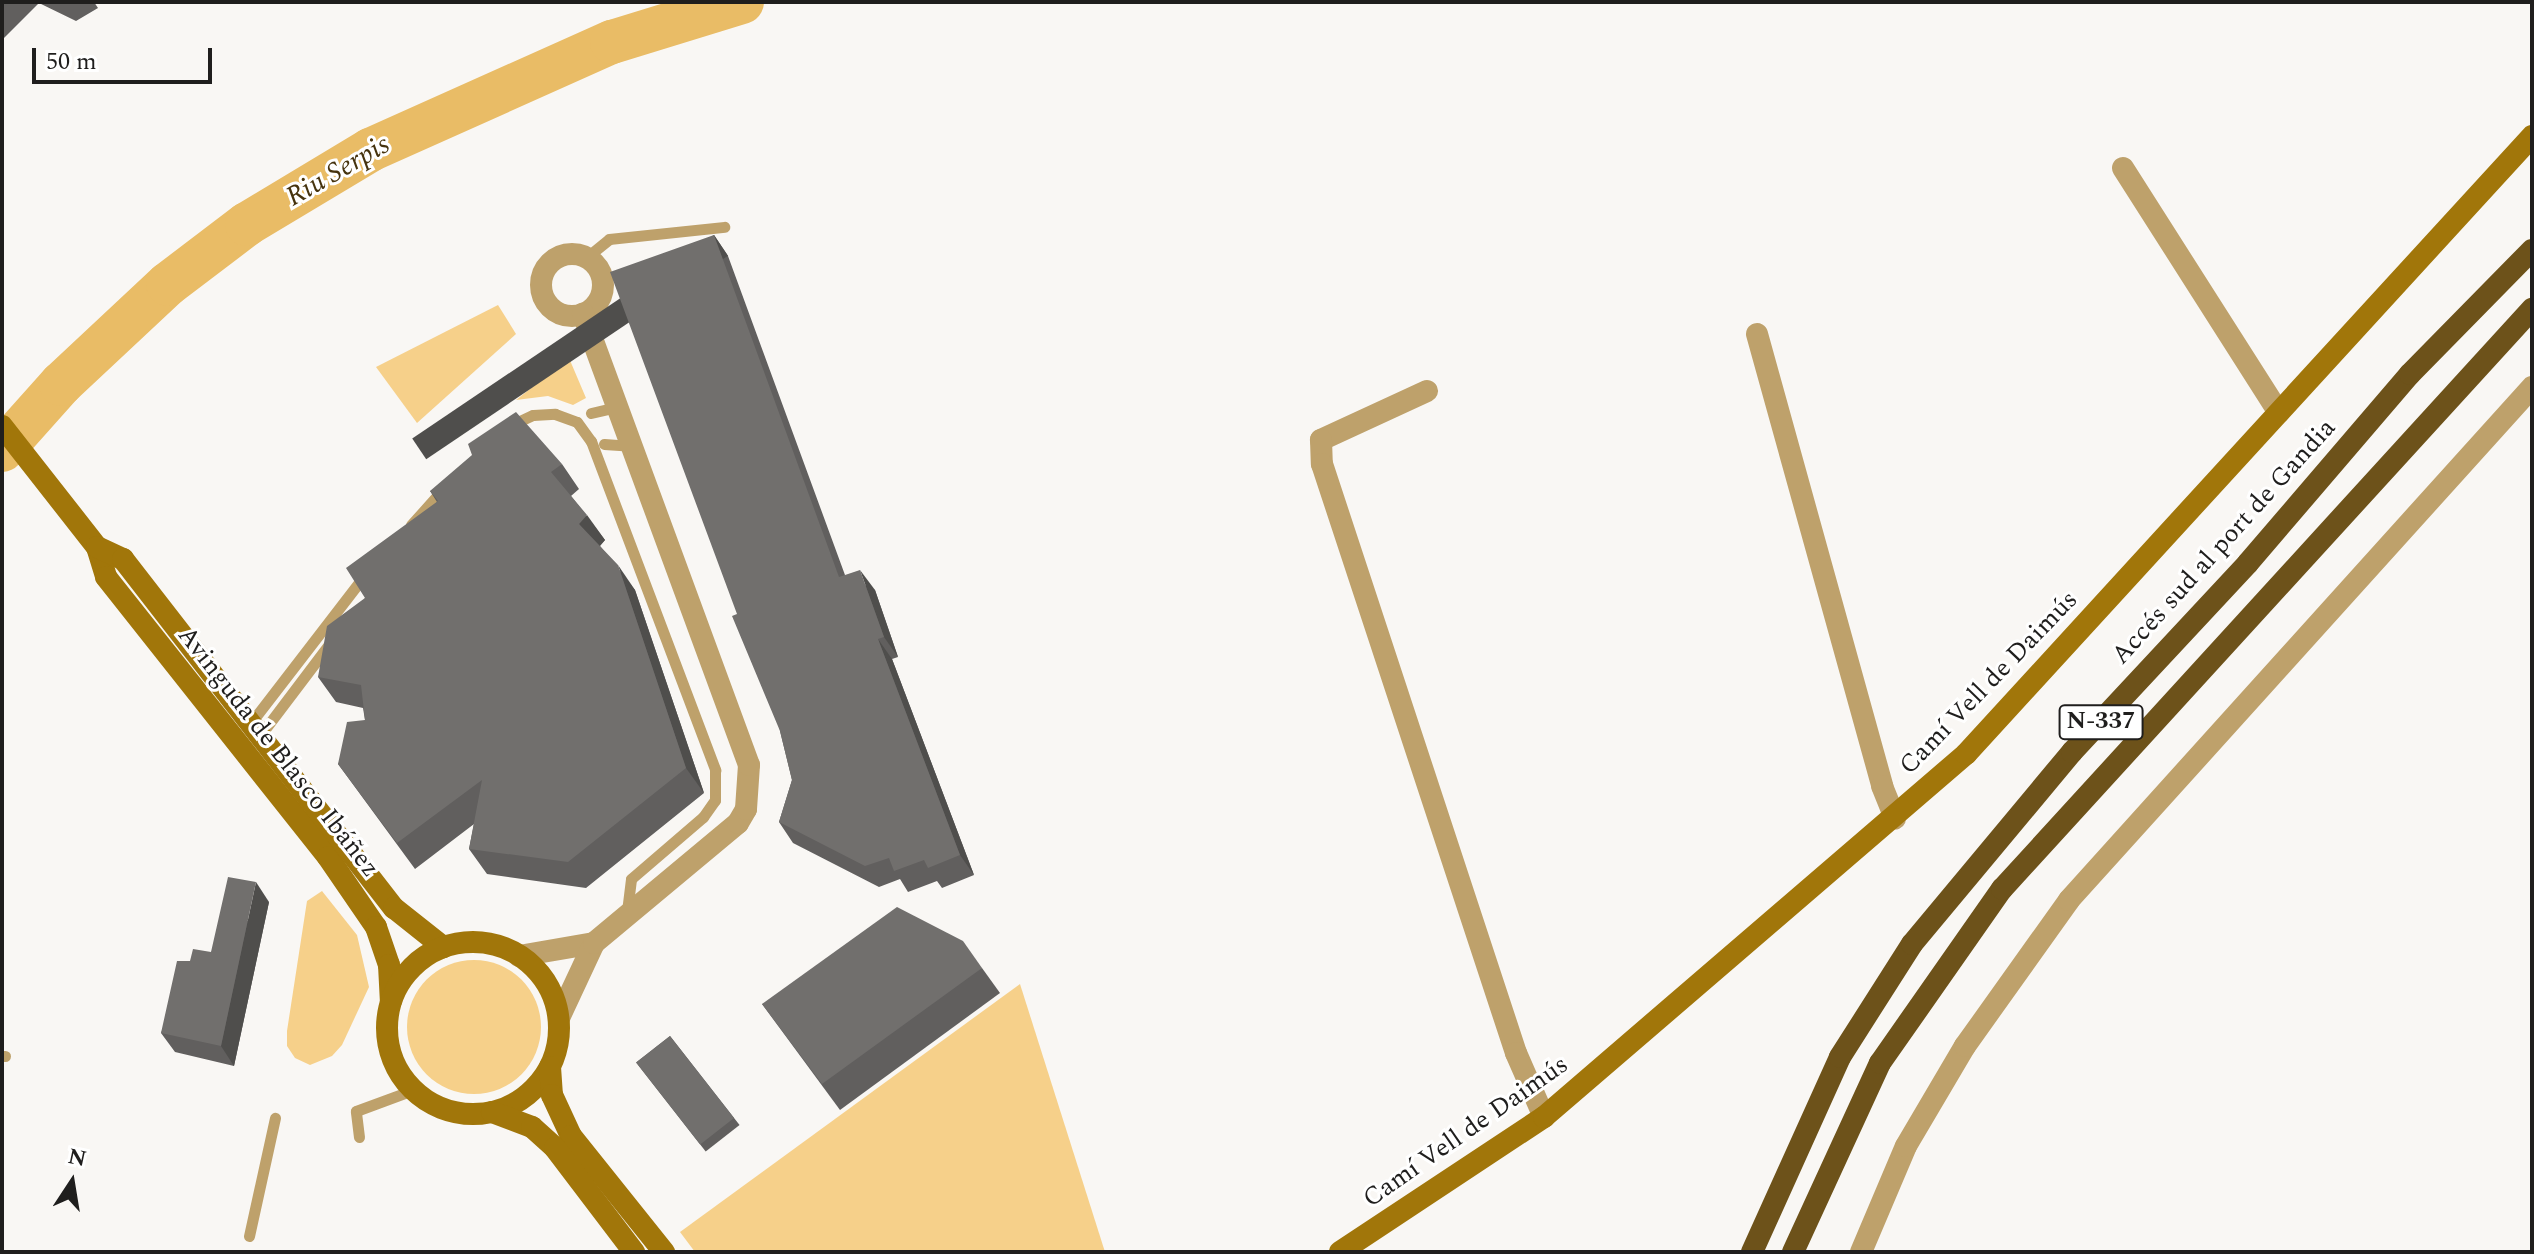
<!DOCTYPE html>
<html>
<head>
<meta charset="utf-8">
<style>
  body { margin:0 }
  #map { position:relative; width:2534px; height:1254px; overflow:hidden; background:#f9f7f4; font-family:Spectral,serif }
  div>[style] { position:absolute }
  .green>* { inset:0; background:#f6d08a }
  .round { border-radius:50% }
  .river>* { height:44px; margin:-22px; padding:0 22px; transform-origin:22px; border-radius:22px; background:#e9bc66 }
  .service>* { height:11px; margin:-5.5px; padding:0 5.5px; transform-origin:5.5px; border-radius:5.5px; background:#bea16b }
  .minor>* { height:22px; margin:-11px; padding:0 11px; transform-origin:11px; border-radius:11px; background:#bea16b }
  .minor>.ring { margin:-11px; padding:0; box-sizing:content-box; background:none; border:22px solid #bea16b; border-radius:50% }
  .secondary>* { height:22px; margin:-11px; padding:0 11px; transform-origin:11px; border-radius:11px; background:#a1760a }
  .secondary>.ring { margin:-11px; padding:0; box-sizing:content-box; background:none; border:22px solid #a1760a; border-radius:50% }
  .trunk>* { height:22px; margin:-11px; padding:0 11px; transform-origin:11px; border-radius:11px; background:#6d521a }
  .wall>* { inset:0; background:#615f5e; transform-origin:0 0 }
  .shaded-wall>* { inset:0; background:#4f4e4c; transform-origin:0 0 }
  .building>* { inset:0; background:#716f6d; transform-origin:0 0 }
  span { translate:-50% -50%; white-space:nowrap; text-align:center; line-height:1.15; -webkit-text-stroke:6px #fff; paint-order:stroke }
  .shield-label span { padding:2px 6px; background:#fff; border:2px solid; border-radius:6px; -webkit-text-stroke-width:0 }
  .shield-label { font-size:24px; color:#1f1e1d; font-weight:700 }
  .street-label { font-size:26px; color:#1f1e1d }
  .water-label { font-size:28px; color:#46330e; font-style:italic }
  .frame { position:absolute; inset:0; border:4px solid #1f1e1d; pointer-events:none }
  .north { position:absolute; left:32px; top:1142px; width:80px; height:80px; -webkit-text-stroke:6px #fff; paint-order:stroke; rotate:12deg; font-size:22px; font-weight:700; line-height:32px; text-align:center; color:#1f1e1d }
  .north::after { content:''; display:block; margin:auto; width:28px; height:36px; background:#1f1e1d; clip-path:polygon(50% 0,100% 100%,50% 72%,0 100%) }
  .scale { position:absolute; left:32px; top:48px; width:180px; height:36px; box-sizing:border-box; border:4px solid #1f1e1d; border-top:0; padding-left:10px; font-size:24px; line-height:28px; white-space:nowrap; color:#1f1e1d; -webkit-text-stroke:6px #fff; paint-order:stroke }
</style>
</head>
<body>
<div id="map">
  <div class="green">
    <i style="clip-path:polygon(498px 305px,516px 334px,417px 423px,376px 367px)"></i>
    <i style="clip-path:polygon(569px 358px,586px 398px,573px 405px,548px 396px,516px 400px)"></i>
    <i style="clip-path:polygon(322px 891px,357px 935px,369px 987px,342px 1045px,332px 1056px,310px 1065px,295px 1058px,287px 1046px,287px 1031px,307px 901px)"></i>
    <i class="round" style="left:407px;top:960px;width:134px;height:134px"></i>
    <i style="clip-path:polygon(1020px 984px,1105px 1252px,695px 1252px,680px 1232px)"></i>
  </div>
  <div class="river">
    <i style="left:2px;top:450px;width:89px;rotate:-48.2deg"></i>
    <i style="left:61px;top:384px;width:146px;rotate:-43.1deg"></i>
    <i style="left:168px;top:284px;width:99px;rotate:-37.2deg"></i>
    <i style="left:247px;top:224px;width:144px;rotate:-31deg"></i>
    <i style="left:370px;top:150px;width:265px;rotate:-24.1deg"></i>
    <i style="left:612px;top:42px;width:136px;rotate:-17.1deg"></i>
  </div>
  <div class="service">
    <i style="left:587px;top:257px;width:28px;rotate:-39deg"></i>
    <i style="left:609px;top:239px;width:116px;rotate:-6deg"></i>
    <i style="left:591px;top:413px;width:27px;rotate:-13deg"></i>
    <i style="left:509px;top:426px;width:26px;rotate:-25deg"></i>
    <i style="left:533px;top:415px;width:22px;rotate:-3deg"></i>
    <i style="left:555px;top:414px;width:23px;rotate:20deg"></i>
    <i style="left:577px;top:422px;width:24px;rotate:54deg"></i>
    <i style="left:591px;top:441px;width:352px;rotate:69.3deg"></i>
    <i style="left:715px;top:770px;width:30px;rotate:90deg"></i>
    <i style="left:715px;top:800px;width:21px;rotate:125deg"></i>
    <i style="left:703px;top:817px;width:95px;rotate:139.3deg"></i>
    <i style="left:631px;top:879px;width:33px;rotate:97deg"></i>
    <i style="left:604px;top:444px;width:27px;rotate:4deg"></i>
    <i style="left:411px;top:525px;width:51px;rotate:-48.2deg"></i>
    <i style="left:250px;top:724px;width:187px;rotate:-52.4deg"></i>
    <i style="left:259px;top:737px;width:118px;rotate:-52.9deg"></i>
    <i style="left:2px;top:1056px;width:3px"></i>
    <i style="left:359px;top:1137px;width:26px;rotate:-97deg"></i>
    <i style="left:356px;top:1111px;width:61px;rotate:-20.2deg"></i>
    <i style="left:249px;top:1236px;width:121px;rotate:-77.6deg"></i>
  </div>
  <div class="minor">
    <i style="left:2123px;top:168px;width:290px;rotate:57.5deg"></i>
    <i class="ring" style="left:541px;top:254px;width:40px;height:40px"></i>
    <i style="left:1757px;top:334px;width:469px;rotate:74.5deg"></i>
    <i style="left:1882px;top:786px;width:35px;rotate:68deg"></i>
    <i style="left:1427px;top:391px;width:117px;rotate:155.2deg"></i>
    <i style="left:1321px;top:440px;width:24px;rotate:88deg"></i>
    <i style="left:1322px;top:464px;width:620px;rotate:71.77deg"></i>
    <i style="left:1516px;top:1053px;width:70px;rotate:66.4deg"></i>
    <i style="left:519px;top:956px;width:76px;rotate:-9.8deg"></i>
    <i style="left:559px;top:1018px;width:83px;rotate:-65deg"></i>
    <i style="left:594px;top:943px;width:187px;rotate:-39.8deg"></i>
    <i style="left:738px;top:823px;width:16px;rotate:-60deg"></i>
    <i style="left:746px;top:809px;width:44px;rotate:-86.1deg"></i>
    <i style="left:749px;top:765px;width:481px;rotate:-110.2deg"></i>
    <i style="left:1861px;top:1252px;width:115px;rotate:-67deg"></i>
    <i style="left:1906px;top:1146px;width:116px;rotate:-59.5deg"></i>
    <i style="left:1965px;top:1046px;width:179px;rotate:-54.5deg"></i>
    <i style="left:2069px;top:900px;width:691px;rotate:-47.93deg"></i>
  </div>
  <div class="secondary">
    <i style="left:2px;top:426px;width:154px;rotate:51.9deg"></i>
    <i style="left:97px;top:547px;width:31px;rotate:73deg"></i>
    <i style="left:106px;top:577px;width:357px;rotate:51.6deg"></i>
    <i style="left:328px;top:857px;width:85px;rotate:55.6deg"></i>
    <i style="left:376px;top:927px;width:40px;rotate:71.1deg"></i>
    <i style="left:389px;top:965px;width:36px;rotate:87deg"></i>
    <i style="left:97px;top:547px;width:29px;rotate:25deg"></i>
    <i style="left:123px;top:559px;width:442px;rotate:52.2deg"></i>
    <i style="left:394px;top:908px;width:63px;rotate:38.5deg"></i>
    <i class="ring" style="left:387px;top:942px;width:150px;height:150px"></i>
    <i style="left:550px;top:1067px;width:28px;rotate:86deg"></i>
    <i style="left:552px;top:1095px;width:45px;rotate:65.1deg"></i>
    <i style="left:571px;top:1136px;width:149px;rotate:51.3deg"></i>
    <i style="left:492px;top:1112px;width:43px;rotate:20.6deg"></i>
    <i style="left:532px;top:1127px;width:31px;rotate:42deg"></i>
    <i style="left:555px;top:1148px;width:131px;rotate:52.8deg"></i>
    <i style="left:1340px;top:1252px;width:245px;rotate:-33.5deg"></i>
    <i style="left:1544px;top:1117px;width:557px;rotate:-40.7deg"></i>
    <i style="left:1966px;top:754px;width:838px;rotate:-47.51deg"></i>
  </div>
  <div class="trunk">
    <i style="left:1752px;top:1252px;width:214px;rotate:-65.7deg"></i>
    <i style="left:1840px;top:1057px;width:134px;rotate:-57.5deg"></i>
    <i style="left:1912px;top:944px;width:250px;rotate:-50.2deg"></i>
    <i style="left:2072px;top:752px;width:258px;rotate:-47deg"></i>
    <i style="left:2248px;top:563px;width:249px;rotate:-49.4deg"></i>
    <i style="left:2410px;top:374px;width:174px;rotate:-45.5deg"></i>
    <i style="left:1793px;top:1252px;width:208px;rotate:-65.3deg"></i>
    <i style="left:1880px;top:1063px;width:213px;rotate:-55deg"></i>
    <i style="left:2002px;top:889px;width:786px;rotate:-47.58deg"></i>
  </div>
  <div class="wall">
    <i style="clip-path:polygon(2px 2px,94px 2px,98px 8px,76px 21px,39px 3px,2px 40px)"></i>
    <i style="clip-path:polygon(714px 235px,728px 256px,845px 575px,875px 590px,898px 657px,892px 659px,974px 875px,942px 888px,937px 881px,908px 892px,900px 879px,879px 887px,793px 843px,779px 822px,792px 780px,780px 731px)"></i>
    <i style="clip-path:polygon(562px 464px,579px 489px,571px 496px,605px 540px,600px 546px,635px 590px,704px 793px,586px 888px,487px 874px,469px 849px,474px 824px,415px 869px,338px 764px,365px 720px,363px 708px,336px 702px,318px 677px,365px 598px,437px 502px,430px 491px)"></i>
    <i style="clip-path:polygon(269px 902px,234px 1066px,175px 1052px,161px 1033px,190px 961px,211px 952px)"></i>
    <i style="clip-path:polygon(982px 968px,1000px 993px,840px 1110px,762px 1004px)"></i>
    <i style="left:670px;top:1036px;width:113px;height:43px;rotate:52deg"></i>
  </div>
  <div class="shaded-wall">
    <i style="left:714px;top:235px;width:25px;height:364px;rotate:56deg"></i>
    <i style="clip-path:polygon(587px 515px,605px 540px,597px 549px,579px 524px)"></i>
    <i style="clip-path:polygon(618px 565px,635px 590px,704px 793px,686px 768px)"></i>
    <i style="clip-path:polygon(860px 570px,875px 590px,898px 657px,884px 637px)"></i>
    <i style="clip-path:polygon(878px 639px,892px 659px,974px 875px,960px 855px)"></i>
    <i style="clip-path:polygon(256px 882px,269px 902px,234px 1066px,221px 1046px)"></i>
  </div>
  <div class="building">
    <i style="clip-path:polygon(714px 235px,839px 577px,860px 570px,884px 637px,878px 639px,960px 855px,928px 868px,924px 860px,894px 871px,889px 858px,865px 866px,779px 822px,792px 780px,780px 731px,732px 616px,737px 614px,610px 272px)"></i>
    <i style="clip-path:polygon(516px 412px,562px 464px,551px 472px,587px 515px,579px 524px,618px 565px,686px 768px,568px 862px,469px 849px,482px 780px,397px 843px,338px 764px,347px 722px,365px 720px,361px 685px,318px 677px,327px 626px,365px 598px,346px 568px,438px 501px,430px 491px,472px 455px,468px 444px)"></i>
    <i style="clip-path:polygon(228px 877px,256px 882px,221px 1046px,161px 1033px,177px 961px,190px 961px,193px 949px,211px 952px)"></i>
    <i style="clip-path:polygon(897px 907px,963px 941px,982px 968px,822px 1084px,762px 1004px)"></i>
    <i style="left:670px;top:1036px;width:104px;height:43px;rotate:52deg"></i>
  </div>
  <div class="shield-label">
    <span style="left:2101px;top:722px">N-337</span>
  </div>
  <div class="street-label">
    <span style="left:2224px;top:542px;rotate:-48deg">Accés sud al port de Gandia</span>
    <span style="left:1989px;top:683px;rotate:-46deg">Camí Vell de Daimús</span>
    <span style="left:278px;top:752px;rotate:52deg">Avinguda de Blasco Ibáñez</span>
    <span style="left:1466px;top:1132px;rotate:-35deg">Camí Vell de Daimús</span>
  </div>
  <div class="water-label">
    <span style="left:338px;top:171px;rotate:-30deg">Riu Serpis</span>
  </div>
  <div class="frame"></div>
  <div class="north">N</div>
  <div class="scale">50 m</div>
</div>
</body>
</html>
